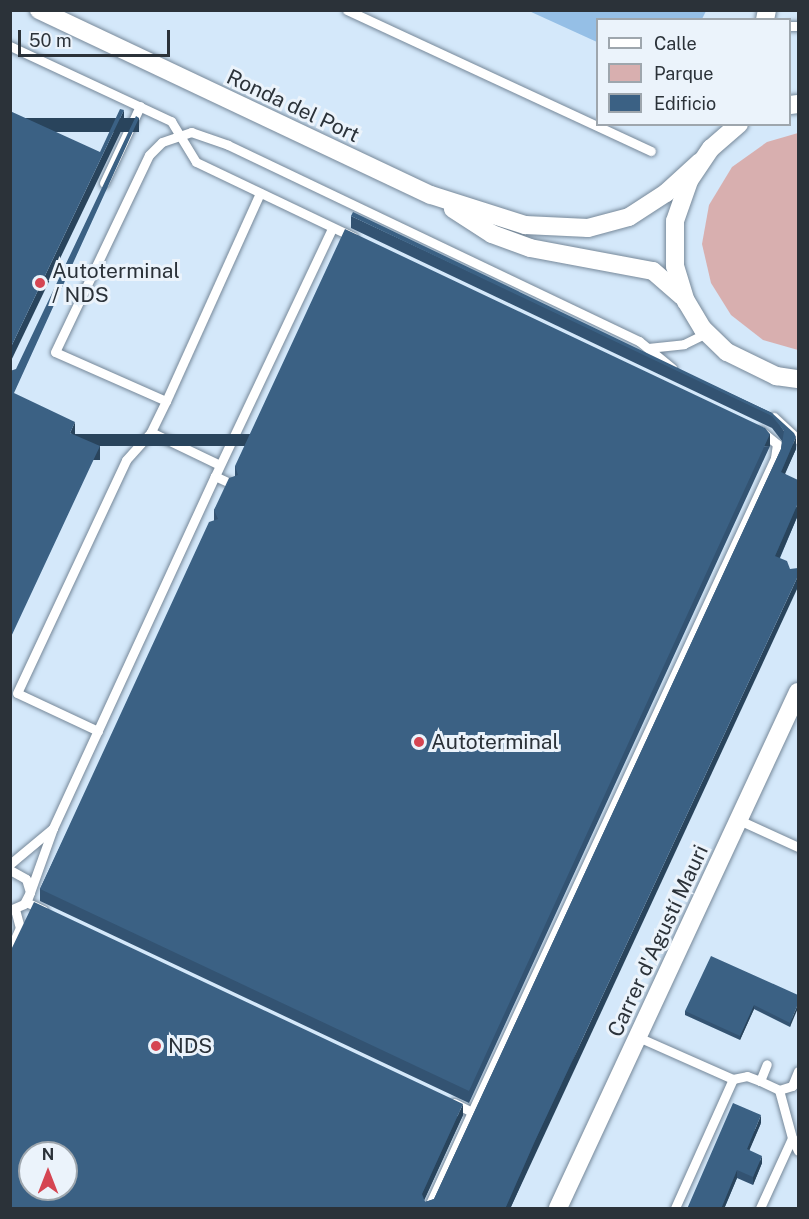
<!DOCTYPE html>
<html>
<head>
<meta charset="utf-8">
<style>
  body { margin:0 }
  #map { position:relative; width:809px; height:1219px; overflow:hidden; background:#d4e8fa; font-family:"Public Sans",sans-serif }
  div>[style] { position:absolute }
  .green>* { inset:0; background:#d8afaf }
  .water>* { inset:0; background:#95bfe6 }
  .roads { filter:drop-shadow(0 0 2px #768899) drop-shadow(0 0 2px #768899) }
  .lane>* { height:9px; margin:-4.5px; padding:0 4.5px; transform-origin:4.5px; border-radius:4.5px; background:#fff }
  .street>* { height:18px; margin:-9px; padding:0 9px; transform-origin:9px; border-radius:9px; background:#fff }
  .wall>* { inset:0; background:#335372 }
  .shaded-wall>* { inset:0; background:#29445c; transform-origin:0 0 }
  .building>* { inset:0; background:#3b6184 }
  .dots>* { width:16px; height:16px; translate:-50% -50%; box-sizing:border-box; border:3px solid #ebf3fb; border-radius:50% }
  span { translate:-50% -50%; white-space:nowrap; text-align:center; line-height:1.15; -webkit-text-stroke:6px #ebf3fb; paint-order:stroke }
  .street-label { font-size:21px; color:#2b3239 }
  .poi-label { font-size:21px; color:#2b3239 }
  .left { translate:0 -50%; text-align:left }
  .frame { position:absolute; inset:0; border:12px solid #2b3239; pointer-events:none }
  .legend { position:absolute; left:596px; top:18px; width:195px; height:108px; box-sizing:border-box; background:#ebf3fb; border:2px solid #9ea6ad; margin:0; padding:8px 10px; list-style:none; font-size:18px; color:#2b3239 }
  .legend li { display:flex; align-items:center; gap:12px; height:30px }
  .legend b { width:30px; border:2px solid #9ea6ad }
  .north { position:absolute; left:18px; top:1141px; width:60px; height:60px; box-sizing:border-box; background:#ebf3fb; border:2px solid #9ea6ad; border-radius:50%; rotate:0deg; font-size:16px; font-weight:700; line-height:24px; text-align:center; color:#2b3239 }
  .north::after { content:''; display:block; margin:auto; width:21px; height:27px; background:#d54552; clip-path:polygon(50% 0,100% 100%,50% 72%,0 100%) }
  .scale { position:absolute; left:18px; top:30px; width:152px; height:27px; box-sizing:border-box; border:3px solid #2b3239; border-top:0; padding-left:8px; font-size:18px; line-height:21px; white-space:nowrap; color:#2b3239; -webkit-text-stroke:4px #ebf3fb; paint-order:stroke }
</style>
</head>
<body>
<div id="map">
  <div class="green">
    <i style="clip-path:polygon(798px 133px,798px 350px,763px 340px,731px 315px,711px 283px,702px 244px,709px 205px,732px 167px,767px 142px)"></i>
  </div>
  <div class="water">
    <i style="clip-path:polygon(529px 11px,706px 11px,702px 19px,598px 20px,597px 42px)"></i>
  </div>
  <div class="roads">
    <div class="lane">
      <i style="left:347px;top:10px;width:335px;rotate:24.9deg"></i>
      <i style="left:790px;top:26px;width:8px"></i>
      <i style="left:10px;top:46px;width:178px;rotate:25deg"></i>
      <i style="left:171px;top:121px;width:48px;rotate:58.6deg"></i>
      <i style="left:196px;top:162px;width:174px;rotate:25.5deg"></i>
      <i style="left:104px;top:183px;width:85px;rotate:-64.9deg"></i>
      <i style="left:260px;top:193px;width:228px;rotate:114.3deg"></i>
      <i style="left:166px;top:401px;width:121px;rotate:-156.2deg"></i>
      <i style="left:55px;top:352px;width:218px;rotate:-64.5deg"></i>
      <i style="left:149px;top:155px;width:18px;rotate:-45deg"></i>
      <i style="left:162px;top:142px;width:31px;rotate:-19deg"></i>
      <i style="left:191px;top:132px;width:39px;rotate:19deg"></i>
      <i style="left:228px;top:145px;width:455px;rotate:25.5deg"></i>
      <i style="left:639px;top:341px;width:43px;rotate:39.3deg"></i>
      <i style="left:648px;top:348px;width:36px;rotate:-6deg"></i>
      <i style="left:684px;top:344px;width:25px;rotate:-26deg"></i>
      <i style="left:166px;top:401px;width:34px;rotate:116deg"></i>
      <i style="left:151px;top:432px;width:76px;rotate:25.6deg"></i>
      <i style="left:774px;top:417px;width:33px;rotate:43deg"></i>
      <i style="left:232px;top:484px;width:19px;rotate:-155deg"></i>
      <i style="left:215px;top:476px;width:274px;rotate:-64.7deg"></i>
      <i style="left:98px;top:731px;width:89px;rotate:-154.9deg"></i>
      <i style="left:17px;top:693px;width:257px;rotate:-64.9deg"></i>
      <i style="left:126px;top:460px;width:38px;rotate:-48deg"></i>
      <i style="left:739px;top:820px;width:65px;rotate:24.6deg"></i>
      <i style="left:53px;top:828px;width:387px;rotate:-65.3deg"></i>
      <i style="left:10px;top:864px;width:56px;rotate:-39.9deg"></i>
      <i style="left:53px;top:828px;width:74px;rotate:109.7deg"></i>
      <i style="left:10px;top:870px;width:18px;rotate:29deg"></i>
      <i style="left:26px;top:879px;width:14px;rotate:73deg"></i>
      <i style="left:30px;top:892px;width:13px;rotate:117deg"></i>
      <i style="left:24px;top:904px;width:15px;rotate:157deg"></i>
      <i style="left:26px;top:902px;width:19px;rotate:25deg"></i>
      <i style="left:10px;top:950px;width:24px;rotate:-66deg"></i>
      <i style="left:20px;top:928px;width:20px;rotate:-105deg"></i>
      <i style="left:638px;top:1037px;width:104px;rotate:23.9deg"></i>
      <i style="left:733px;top:1079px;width:14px;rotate:-12deg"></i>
      <i style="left:747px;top:1076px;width:14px;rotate:21deg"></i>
      <i style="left:760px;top:1081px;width:18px;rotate:-68deg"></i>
      <i style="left:760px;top:1081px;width:21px;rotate:25deg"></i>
      <i style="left:779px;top:1090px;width:50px;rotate:74.8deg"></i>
      <i style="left:792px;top:1138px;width:77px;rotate:114.6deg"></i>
      <i style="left:779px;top:1090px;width:14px;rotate:-17deg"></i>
      <i style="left:792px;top:1086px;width:16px;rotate:-68deg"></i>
      <i style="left:472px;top:1112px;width:721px;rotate:-65.14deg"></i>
      <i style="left:775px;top:458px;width:14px;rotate:-82deg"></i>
      <i style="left:777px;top:444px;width:21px;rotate:-141deg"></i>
      <i style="left:792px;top:1138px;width:14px;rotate:65deg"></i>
      <i style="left:428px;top:1208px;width:106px;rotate:-65.4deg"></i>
      <i style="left:472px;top:1112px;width:20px;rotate:-153deg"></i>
      <i style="left:675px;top:1208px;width:141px;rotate:-65.8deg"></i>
    </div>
    <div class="street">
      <i style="left:39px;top:10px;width:433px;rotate:25.3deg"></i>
      <i style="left:431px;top:195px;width:99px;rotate:17.7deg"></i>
      <i style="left:525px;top:225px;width:63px;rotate:2.7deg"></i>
      <i style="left:588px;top:228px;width:42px;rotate:-15deg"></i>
      <i style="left:629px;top:217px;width:44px;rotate:-33deg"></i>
      <i style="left:666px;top:193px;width:46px;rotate:-42.4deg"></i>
      <i style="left:765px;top:20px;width:10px;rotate:-79deg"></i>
      <i style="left:790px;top:105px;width:8px;rotate:-7deg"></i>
      <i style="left:739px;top:124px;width:37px;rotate:139deg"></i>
      <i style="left:711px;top:148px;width:40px;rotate:124deg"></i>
      <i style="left:689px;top:181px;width:42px;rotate:109.3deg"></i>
      <i style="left:675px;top:221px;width:45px;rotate:90deg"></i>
      <i style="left:675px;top:266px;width:37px;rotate:73deg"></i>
      <i style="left:686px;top:301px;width:33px;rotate:59deg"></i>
      <i style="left:703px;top:329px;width:33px;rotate:44deg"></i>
      <i style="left:727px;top:352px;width:55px;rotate:26.1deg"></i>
      <i style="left:776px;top:376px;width:22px;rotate:8deg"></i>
      <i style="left:453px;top:209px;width:46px;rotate:32.7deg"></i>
      <i style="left:492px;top:234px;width:40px;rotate:20.2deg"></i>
      <i style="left:530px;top:248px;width:125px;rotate:10.6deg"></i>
      <i style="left:653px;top:271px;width:38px;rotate:41deg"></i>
      <i style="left:558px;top:1208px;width:569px;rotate:-65.06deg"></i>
    </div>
  </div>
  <div class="wall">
    <i style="clip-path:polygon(351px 216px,772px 413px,796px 449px,785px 473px,798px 515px,780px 558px,534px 1155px,510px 1209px,10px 1209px,463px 1115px,424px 1200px,425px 1202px,434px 1199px,781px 449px,782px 441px,772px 428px,351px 228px)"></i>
    <i style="clip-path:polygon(770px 446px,469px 1103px,40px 901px,40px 889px,214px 521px,214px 510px,235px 476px,235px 466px)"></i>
    <i style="clip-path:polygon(798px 995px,790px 1027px,754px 1009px,740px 1040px,685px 1015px,685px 1011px)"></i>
    <i style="clip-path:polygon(761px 1123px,749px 1150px,762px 1163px,753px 1185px,737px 1178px,724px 1209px,687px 1209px)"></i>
  </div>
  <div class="shaded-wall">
    <i style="clip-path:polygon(124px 110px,124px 125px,10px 363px,10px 349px)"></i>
    <i style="left:139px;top:118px;width:14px;height:302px;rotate:90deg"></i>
    <i style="clip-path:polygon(75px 422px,75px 436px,70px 433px)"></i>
    <i style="left:770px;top:434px;width:12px;height:723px;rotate:90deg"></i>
    <i style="clip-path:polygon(796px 437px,796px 449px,781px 483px,781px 472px)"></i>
    <i style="left:100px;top:446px;width:14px;height:213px;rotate:90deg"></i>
    <i style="clip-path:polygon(798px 503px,798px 515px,775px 568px,775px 556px)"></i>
    <i style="clip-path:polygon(798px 576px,798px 587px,510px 1209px,505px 1209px,534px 1143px)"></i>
    <i style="clip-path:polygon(798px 1004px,798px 1008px,790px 1027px,790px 1023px)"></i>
    <i style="clip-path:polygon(754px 1005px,754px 1009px,740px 1040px,740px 1036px)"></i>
    <i style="clip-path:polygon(463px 1104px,463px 1115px,422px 1205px,422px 1194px)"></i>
    <i style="clip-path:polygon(761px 1115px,761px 1123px,747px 1156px,747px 1149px)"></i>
    <i style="clip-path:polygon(762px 1156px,762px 1163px,753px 1185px,753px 1177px)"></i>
    <i style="clip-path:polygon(737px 1170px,737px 1178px,724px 1209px,721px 1209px)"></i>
  </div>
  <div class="building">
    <i style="clip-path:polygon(120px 109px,124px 110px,10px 349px,10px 111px,100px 152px)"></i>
    <i style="clip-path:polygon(136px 116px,139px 118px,14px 393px,75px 422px,70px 433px,100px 446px,10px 639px,10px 371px,16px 369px)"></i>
    <i style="clip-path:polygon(evenodd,353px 212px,772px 413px,794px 433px,796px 437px,781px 472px,798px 480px,798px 503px,775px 556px,787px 561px,790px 569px,798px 568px,798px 576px,534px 1143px,505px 1209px,10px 1209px,10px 952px,34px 902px,463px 1104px,422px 1194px,425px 1202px,434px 1199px,781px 449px,784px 431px,772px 416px,351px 216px,353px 212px,30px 1153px,66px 1153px,66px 1189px,30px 1189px,30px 1153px)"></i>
    <i style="clip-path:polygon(345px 229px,765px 428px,770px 434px,469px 1091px,40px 889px,209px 522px,218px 519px,214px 510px,229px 478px,238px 475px,235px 466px)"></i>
    <i style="clip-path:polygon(711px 956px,798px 995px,798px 1004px,790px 1023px,754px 1005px,740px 1036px,685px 1011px)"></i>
    <i style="clip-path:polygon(733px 1103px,761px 1115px,747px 1149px,762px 1156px,753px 1177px,737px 1170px,721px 1209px,687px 1209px)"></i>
  </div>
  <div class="dots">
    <i style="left:40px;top:283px;background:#d54552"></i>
    <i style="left:419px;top:742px;background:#d54552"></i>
    <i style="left:156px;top:1046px;background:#d54552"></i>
  </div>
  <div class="street-label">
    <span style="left:293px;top:106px;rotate:25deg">Ronda del Port</span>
    <span style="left:658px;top:941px;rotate:-65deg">Carrer d'Agustí Mauri</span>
  </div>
  <div class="poi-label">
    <span class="left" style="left:52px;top:283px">Autoterminal<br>/ NDS</span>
    <span class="left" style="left:431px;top:742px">Autoterminal</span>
    <span class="left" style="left:168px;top:1046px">NDS</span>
  </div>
  <div class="frame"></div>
  <ul class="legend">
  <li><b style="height:8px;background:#fff"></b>Calle</li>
  <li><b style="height:16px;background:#d8afaf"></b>Parque</li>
  <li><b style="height:16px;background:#3b6184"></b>Edificio</li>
  </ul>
  <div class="north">N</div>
  <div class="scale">50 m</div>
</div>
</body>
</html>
